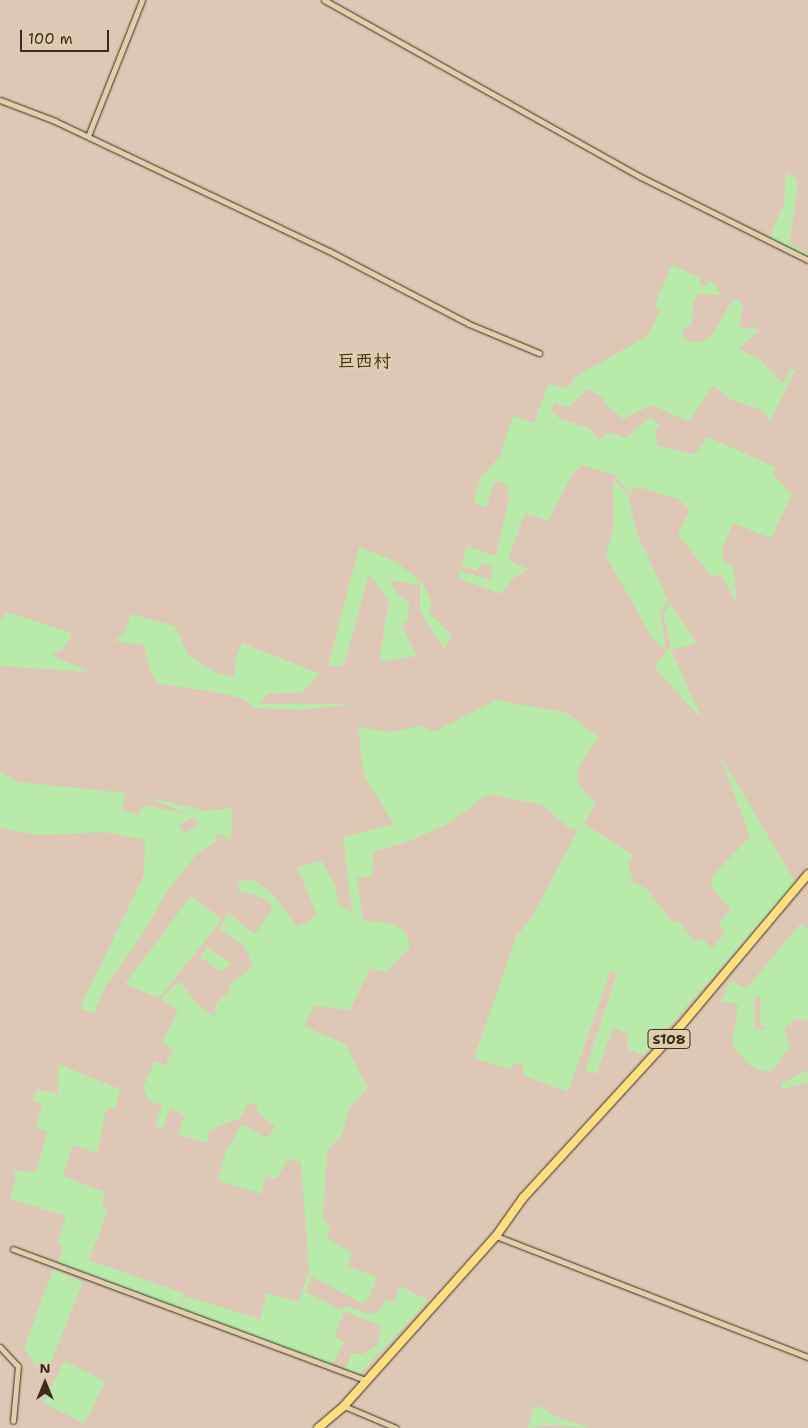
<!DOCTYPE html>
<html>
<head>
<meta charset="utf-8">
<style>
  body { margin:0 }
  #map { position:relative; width:808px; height:1428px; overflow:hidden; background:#dec8b5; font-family:"Shantell Sans","LXGW WenKai TC",sans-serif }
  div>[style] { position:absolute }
  .green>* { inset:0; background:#b8eaaa; transform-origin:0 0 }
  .roads { filter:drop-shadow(0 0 1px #3b2a1e) drop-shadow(0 0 1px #3b2a1e) }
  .street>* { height:5px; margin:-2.5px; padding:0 2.5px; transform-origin:2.5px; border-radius:2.5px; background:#e1cfac }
  .primary>* { height:8px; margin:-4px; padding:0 4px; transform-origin:4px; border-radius:4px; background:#ffdf80 }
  span { translate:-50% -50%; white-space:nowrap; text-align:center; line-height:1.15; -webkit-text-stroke:5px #e1cfac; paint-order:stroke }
  .shield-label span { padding:1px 4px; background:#e1cfac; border:1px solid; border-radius:4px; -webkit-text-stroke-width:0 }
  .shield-label { font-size:14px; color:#3b2a1e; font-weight:700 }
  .quarter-label { font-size:18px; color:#3b2a1e }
  .north { position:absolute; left:20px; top:1358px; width:50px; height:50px; -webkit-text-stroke:4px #e1cfac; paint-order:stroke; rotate:0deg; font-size:14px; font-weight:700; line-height:20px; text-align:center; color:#3b2a1e }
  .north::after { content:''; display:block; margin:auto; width:18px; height:22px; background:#3b2a1e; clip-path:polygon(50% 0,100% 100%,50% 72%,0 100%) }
  .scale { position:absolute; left:20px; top:30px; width:89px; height:22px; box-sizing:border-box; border:2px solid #3b2a1e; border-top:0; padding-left:6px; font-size:15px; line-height:18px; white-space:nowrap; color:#3b2a1e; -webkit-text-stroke:4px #e1cfac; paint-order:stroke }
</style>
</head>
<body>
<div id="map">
  <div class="green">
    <i style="clip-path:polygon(786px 173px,796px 178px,798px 187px,789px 243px,808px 254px,808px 263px,767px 243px,784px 204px)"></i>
    <i style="clip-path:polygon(672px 265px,700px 278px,700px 285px,706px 287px,709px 281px,716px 285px,720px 295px,698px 294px,693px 302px,692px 324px,684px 329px,682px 335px,690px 342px,701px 342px,712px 336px,728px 307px,737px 298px,743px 304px,739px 328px,760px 329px,739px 349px,759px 359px,783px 384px,790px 369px,796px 370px,769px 422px,765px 412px,728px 398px,713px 386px,689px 421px,651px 405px,623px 419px,604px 403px,605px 398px,587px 389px,569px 407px,554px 403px,551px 411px,560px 419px,589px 428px,599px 440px,609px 432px,625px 438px,651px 417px,660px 426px,655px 432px,658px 446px,695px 454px,708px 437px,775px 467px,773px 475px,792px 495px,771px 538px,733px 523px,722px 549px,722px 560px,733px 567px,737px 604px,720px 574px,712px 577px,678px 534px,690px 510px,678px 499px,638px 487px,629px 492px,614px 475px,582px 465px,572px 475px,548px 521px,525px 513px,508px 560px,528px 569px,512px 579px,501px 594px,457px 578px,459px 571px,491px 580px,492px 566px,480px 564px,477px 571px,461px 565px,467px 546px,496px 556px,509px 498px,507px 484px,495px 481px,486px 508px,475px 504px,475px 495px,481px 477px,499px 457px,513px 416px,534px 423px,548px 384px,567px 389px,576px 376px,648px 336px,660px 311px,654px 306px)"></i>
    <i style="clip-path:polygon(613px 480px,627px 493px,637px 533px,668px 600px,660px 613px,666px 650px,653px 639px,606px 556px,614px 524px)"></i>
    <i style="clip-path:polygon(359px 547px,396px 562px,420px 580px,431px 599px,429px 613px,452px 635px,444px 649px,420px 610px,420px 585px,390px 580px,396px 593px,409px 602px,408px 621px,402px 625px,417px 656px,379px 662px,389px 601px,369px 574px,344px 665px,328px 667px)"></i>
    <i style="clip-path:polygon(670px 603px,696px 643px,671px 650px,702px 719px,654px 667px,671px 646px,663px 615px)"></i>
    <i style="clip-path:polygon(7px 612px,72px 633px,63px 650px,51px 655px,90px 672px,0 666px,0 621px)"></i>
    <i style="clip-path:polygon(131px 614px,175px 626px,189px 656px,216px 673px,234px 677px,236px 658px,242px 643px,320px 674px,302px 693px,268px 694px,259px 704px,354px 704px,298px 710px,255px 708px,244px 699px,216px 692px,159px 684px,150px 671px,144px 645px,115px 641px,125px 632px)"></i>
    <i style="clip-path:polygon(497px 700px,567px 713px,598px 737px,577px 771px,578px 784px,596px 804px,584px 824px,634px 855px,628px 862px,633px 882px,647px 889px,673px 923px,678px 920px,695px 942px,701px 938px,712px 948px,725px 932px,718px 924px,731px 909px,712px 888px,712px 876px,750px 837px,720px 755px,796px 883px,644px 1055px,627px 1049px,628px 1034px,613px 1028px,596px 1074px,585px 1071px,617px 974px,611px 970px,568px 1092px,522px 1075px,524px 1066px,513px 1063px,510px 1069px,474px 1058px,517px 935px,530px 920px,578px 830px,567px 827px,543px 805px,495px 795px,485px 796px,448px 824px,402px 844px,373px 851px,372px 877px,357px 878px,363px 920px,393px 924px,406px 932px,410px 947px,386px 972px,370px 968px,350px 1010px,314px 1006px,304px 1026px,345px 1044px,368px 1088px,350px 1107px,342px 1134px,327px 1151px,323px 1218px,330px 1227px,327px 1238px,352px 1253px,348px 1266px,377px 1277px,369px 1298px,362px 1303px,311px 1276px,306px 1292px,342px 1310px,346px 1306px,370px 1314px,378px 1312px,386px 1300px,395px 1301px,399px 1286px,429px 1300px,358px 1376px,345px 1371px,352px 1353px,362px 1354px,377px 1346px,381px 1326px,344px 1311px,334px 1337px,344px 1342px,331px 1366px,180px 1312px,184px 1296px,260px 1319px,267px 1293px,299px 1302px,309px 1271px,301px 1162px,288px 1159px,276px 1179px,266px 1176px,261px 1194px,218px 1180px,226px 1152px,242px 1124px,268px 1138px,275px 1126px,259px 1114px,256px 1104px,248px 1103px,240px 1118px,209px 1130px,207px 1143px,178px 1134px,185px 1116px,171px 1108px,162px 1128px,155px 1126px,162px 1105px,148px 1101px,143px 1087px,155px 1061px,165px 1065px,174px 1050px,162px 1043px,178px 1011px,161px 999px,179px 981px,198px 1005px,215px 1016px,216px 1003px,230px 991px,230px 983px,253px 967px,245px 947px,220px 929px,228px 913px,255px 934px,273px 908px,265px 899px,238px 890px,239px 880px,252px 879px,273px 894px,297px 927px,317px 915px,297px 867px,322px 861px,336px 887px,338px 904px,352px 912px,343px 837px,394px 824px,364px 776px,358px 727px,388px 732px,423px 726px,434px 732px)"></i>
    <i style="clip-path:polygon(evenodd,0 771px,18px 782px,125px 793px,122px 810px,139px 815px,143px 805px,188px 814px,146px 797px,206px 811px,230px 808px,233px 813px,230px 843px,225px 836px,216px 833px,216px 841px,196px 855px,165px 894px,144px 932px,105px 987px,94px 1013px,81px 1009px,82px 1003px,144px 875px,145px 840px,104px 832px,39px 835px,0 828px,0 771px,193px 817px,199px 824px,185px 834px,178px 826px,193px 817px)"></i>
    <i style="clip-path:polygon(191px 896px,222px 919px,159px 998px,125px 984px)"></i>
    <i style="clip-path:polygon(evenodd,800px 924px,808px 929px,808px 1020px,795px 1019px,784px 1028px,790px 1049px,783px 1053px,779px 1064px,770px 1072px,763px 1071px,749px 1065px,732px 1045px,738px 1006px,732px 1002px,720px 1003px,730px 981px,747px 988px,800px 924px,754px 997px,760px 997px,760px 1025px,769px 1029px,754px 1029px,754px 997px)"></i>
    <i style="clip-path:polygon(207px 948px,231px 963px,221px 972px,200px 957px)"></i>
    <i style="clip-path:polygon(58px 1064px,120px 1089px,115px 1108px,106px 1109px,97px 1153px,73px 1145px,63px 1176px,105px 1192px,102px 1207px,108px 1210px,89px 1260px,183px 1293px,178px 1311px,57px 1266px,63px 1247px,58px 1244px,66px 1216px,9px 1198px,16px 1181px,13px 1170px,36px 1172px,47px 1132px,36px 1127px,42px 1104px,33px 1100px,37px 1089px,58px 1094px)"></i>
    <i style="clip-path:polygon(808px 1070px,808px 1082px,782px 1090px,782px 1083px)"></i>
    <i style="clip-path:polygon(53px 1269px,83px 1282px,45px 1377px,24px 1349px)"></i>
    <i style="left:64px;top:1361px;width:46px;height:47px;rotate:26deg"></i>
    <i style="clip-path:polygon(534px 1406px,544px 1408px,549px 1414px,590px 1428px,548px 1425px,528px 1428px)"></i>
  </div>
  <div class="roads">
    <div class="street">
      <i style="left:324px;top:0;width:361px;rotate:29.2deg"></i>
      <i style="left:639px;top:176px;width:189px;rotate:26.4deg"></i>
      <i style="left:0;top:100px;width:59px;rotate:20.9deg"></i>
      <i style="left:55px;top:121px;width:303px;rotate:25.4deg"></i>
      <i style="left:329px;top:251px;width:158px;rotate:27.5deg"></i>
      <i style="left:469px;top:324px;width:76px;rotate:22.5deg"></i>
      <i style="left:88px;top:136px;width:146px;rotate:-68.3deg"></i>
      <i style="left:496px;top:1236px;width:335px;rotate:21.2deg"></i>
      <i style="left:13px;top:1249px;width:377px;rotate:20.4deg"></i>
      <i style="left:0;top:1347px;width:26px;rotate:47deg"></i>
      <i style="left:18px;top:1366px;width:55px;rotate:95.2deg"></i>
      <i style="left:344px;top:1406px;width:56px;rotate:22.9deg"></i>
    </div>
    <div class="primary">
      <i style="left:318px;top:1428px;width:34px;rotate:-40deg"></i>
      <i style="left:344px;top:1406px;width:228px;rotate:-48.2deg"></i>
      <i style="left:496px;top:1236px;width:47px;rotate:-54.6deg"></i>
      <i style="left:523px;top:1198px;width:231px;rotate:-47.5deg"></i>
      <i style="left:679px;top:1028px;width:201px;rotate:-50deg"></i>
    </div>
  </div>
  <div class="shield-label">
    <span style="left:669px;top:1039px">S108</span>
  </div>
  <div class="quarter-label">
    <span style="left:364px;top:361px">巨西村</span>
  </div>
  <div class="north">N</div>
  <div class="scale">100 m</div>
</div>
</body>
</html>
